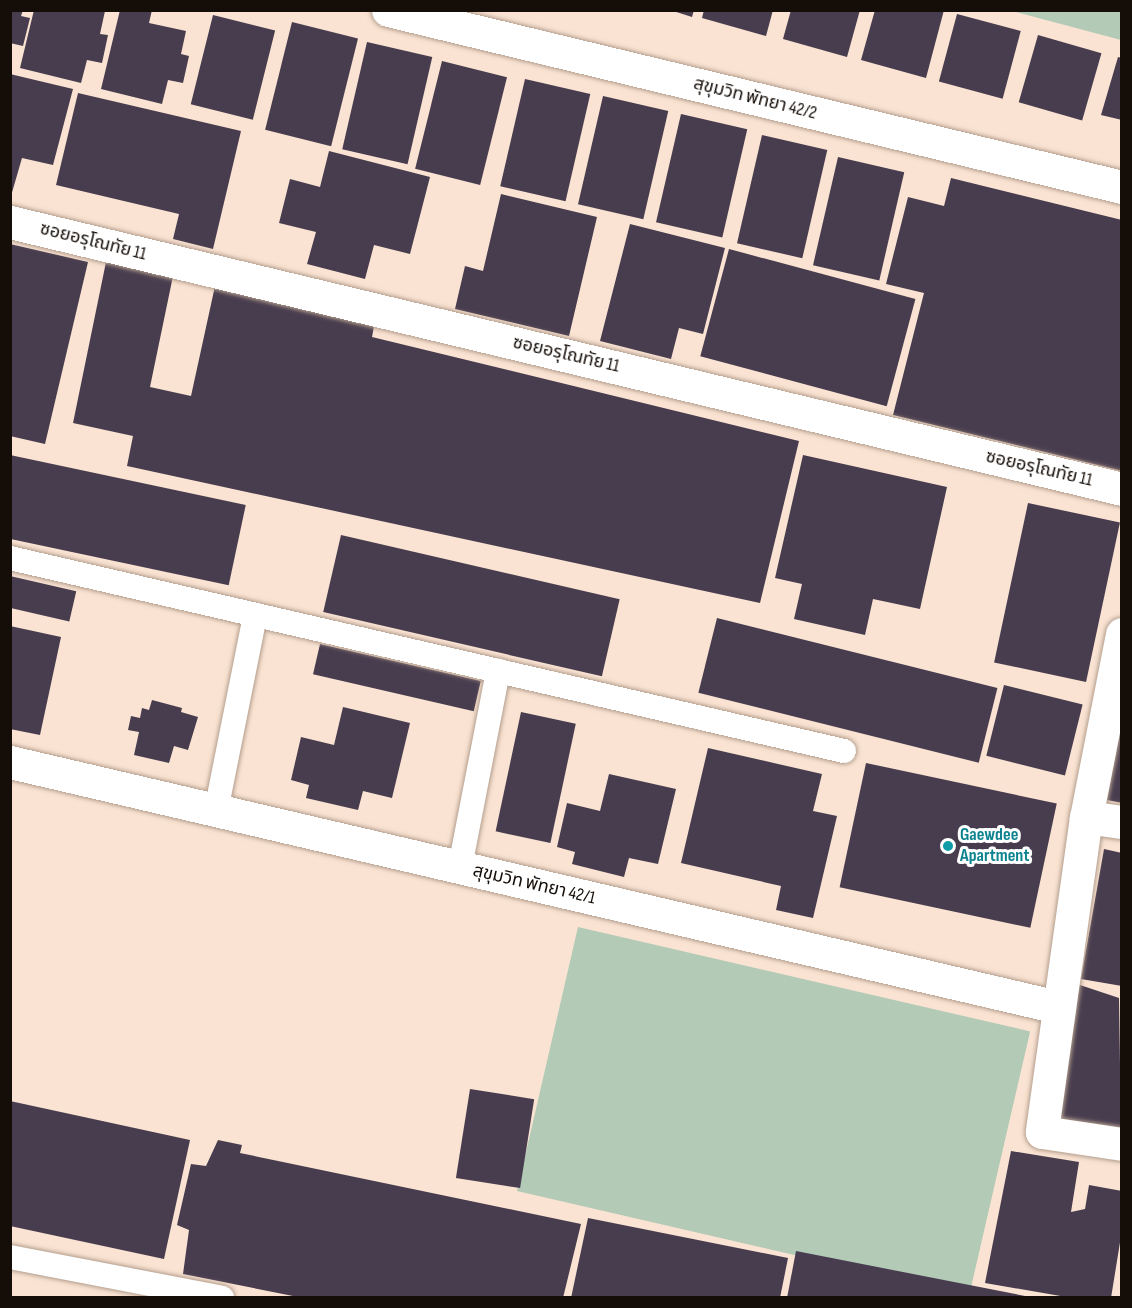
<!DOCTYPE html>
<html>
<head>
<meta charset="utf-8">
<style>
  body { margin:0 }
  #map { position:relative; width:1132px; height:1308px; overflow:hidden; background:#fae3d2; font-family:"Sofia Sans Condensed","Noto Sans Thai",sans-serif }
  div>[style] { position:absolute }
  .green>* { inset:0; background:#b2cab6; transform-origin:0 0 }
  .building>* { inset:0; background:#483d4f; transform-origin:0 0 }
  .roads { filter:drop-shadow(0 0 2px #b39e8e) drop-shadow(0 0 2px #b39e8e) }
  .lane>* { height:24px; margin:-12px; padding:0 12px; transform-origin:12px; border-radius:12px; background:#fff }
  .street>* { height:33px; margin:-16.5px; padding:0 16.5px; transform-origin:16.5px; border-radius:16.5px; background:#fff }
  .dots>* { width:16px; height:16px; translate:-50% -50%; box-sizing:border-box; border:3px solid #fff; border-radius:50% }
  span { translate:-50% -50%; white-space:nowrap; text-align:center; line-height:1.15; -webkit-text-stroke:6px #fff; paint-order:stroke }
  .street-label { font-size:18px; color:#150d08 }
  .culture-label { font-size:18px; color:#0d838f; font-weight:700 }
  .left { translate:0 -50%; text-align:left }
  .frame { position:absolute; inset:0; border:12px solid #150d08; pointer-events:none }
</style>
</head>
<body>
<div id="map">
  <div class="green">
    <i style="clip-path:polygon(1012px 11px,1121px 11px,1121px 40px)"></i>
    <i style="left:578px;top:927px;width:464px;height:271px;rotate:13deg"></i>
  </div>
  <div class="building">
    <i style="clip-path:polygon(10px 10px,23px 10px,21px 16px,30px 18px,23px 46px,10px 43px)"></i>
    <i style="clip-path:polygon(34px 10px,105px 11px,100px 34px,108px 35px,102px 63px,87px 60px,81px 83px,20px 68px)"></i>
    <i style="clip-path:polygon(120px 10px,152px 10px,149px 23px,186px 31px,181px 54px,189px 56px,183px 83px,168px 80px,162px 104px,101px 89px)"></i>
    <i style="clip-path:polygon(670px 10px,694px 10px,692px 17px)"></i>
    <i style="clip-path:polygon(704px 10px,773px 10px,766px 36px,702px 18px)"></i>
    <i style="clip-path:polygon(791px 10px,860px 10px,847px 57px,783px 39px)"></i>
    <i style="clip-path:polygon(875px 10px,944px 10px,926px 78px,861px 60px)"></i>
    <i style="left:957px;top:14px;width:66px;height:70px;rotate:15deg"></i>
    <i style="left:213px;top:15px;width:64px;height:92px;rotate:14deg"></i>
    <i style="left:292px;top:22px;width:68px;height:111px;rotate:14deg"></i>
    <i style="left:1038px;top:35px;width:66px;height:70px;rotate:16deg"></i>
    <i style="left:367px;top:42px;width:67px;height:110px;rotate:13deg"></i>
    <i style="clip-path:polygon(1118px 57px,1122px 58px,1122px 120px,1101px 115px)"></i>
    <i style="left:442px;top:61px;width:67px;height:111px;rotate:14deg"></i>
    <i style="clip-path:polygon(10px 74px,73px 89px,53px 165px,22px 158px,11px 196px)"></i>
    <i style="left:525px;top:79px;width:67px;height:110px;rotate:13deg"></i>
    <i style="clip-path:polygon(78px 93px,241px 131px,213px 249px,173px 239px,179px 214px,56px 185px)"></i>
    <i style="left:603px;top:96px;width:67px;height:111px;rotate:13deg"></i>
    <i style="left:681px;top:114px;width:68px;height:111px;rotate:13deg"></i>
    <i style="left:762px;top:135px;width:67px;height:111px;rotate:13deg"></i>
    <i style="clip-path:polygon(329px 151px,430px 177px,410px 254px,374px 245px,365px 279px,307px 264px,316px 232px,279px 223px,290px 179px,320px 187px)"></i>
    <i style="left:838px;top:157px;width:68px;height:111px;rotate:13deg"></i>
    <i style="clip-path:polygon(951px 178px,1122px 220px,1122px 471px,893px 415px,924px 293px,886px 284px,908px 197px,944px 206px)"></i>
    <i style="clip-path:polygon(501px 194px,597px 217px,569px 336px,455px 309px,465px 266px,483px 271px)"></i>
    <i style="clip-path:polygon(630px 224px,725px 248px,703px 334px,679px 328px,671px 359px,600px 341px)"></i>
    <i style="clip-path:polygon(10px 244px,88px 262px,45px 444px,10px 436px)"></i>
    <i style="left:729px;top:249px;width:193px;height:111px;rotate:15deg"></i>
    <i style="clip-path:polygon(106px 262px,173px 276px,150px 387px,191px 396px,215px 286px,375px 321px,372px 337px,799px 441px,760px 603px,127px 466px,133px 436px,73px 423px)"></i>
    <i style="left:10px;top:455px;width:241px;height:82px;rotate:12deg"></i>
    <i style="clip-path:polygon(803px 455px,947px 487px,920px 609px,873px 599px,865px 635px,794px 619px,802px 584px,775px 578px)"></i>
    <i style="left:1028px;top:503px;width:94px;height:163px;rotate:12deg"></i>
    <i style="left:341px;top:535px;width:286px;height:79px;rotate:13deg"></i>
    <i style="left:10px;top:576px;width:68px;height:31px;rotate:13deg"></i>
    <i style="left:717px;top:618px;width:289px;height:77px;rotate:14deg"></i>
    <i style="clip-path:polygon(10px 626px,61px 637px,40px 735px,10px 729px)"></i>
    <i style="left:320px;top:644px;width:165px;height:31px;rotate:13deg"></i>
    <i style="left:1004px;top:685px;width:81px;height:73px;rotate:14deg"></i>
    <i style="clip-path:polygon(152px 700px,182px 708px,181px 712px,198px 717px,188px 750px,174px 746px,169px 763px,134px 755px,139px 732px,128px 730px,131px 716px,140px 718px,142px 708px,149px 710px)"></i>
    <i style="clip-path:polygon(343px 707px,410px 723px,392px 798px,363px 791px,358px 810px,306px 798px,309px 785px,291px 780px,301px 737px,334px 745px)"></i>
    <i style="left:521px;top:712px;width:56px;height:122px;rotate:12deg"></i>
    <i style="clip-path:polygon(1120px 730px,1122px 730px,1122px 803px,1107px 800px)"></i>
    <i style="clip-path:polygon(708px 748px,822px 774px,813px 811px,837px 816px,813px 918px,776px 910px,781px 886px,681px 863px)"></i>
    <i style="left:866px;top:763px;width:195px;height:127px;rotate:12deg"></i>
    <i style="clip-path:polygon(609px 774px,676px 789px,658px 864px,629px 858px,624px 877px,572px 864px,575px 852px,557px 847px,567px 803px,600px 811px)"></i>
    <i style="clip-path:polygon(1104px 849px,1122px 853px,1122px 986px,1081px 979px)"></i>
    <i style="clip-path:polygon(1077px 984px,1119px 998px,1121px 1130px,1057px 1119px)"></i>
    <i style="left:470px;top:1089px;width:65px;height:90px;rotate:9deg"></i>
    <i style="clip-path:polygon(10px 1101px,190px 1140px,164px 1259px,10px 1226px)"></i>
    <i style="clip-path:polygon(218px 1140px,242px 1145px,240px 1153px,581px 1224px,563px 1298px,303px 1298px,183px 1274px,189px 1230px,177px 1225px,191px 1164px,206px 1166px)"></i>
    <i style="clip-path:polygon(1011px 1151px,1079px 1162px,1071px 1212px,1085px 1209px,1089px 1185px,1122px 1191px,1122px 1230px,1111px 1298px,1072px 1298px,985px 1283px)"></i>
    <i style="clip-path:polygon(588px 1218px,788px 1258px,780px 1298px,571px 1298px)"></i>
    <i style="clip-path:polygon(796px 1251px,1025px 1296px,1025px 1298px,787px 1298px)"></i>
  </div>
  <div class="roads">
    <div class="lane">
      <i style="left:10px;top:558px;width:856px;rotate:13.03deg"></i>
      <i style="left:216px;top:811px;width:200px;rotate:-78.7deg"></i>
      <i style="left:460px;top:867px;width:200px;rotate:-79deg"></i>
      <i style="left:10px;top:1257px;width:216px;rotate:10.9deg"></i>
    </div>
    <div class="street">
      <i style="left:388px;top:10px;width:755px;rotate:13.56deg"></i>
      <i style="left:10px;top:222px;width:1144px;rotate:13.5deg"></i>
      <i style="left:1122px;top:634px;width:187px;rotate:101.1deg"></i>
      <i style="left:1086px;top:817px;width:318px;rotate:98deg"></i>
      <i style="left:1042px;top:1132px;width:81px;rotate:8.5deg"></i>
      <i style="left:10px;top:762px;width:1076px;rotate:13.16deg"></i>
      <i style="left:1086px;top:817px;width:36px;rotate:8deg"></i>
    </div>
  </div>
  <div class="dots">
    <i style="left:948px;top:846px;background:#0f9aa8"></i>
  </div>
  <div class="street-label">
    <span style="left:755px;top:99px;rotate:14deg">สุขุมวิท พัทยา 42/2</span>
    <span style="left:93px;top:242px;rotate:14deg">ซอยอรุโณทัย 11</span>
    <span style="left:566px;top:355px;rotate:13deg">ซอยอรุโณทัย 11</span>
    <span style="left:1039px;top:469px;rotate:13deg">ซอยอรุโณทัย 11</span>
    <span style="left:534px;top:885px;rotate:13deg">สุขุมวิท พัทยา 42/1</span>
  </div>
  <div class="culture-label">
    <span class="left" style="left:960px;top:846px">Gaewdee<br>Apartment</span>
  </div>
  <div class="frame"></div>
</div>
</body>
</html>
